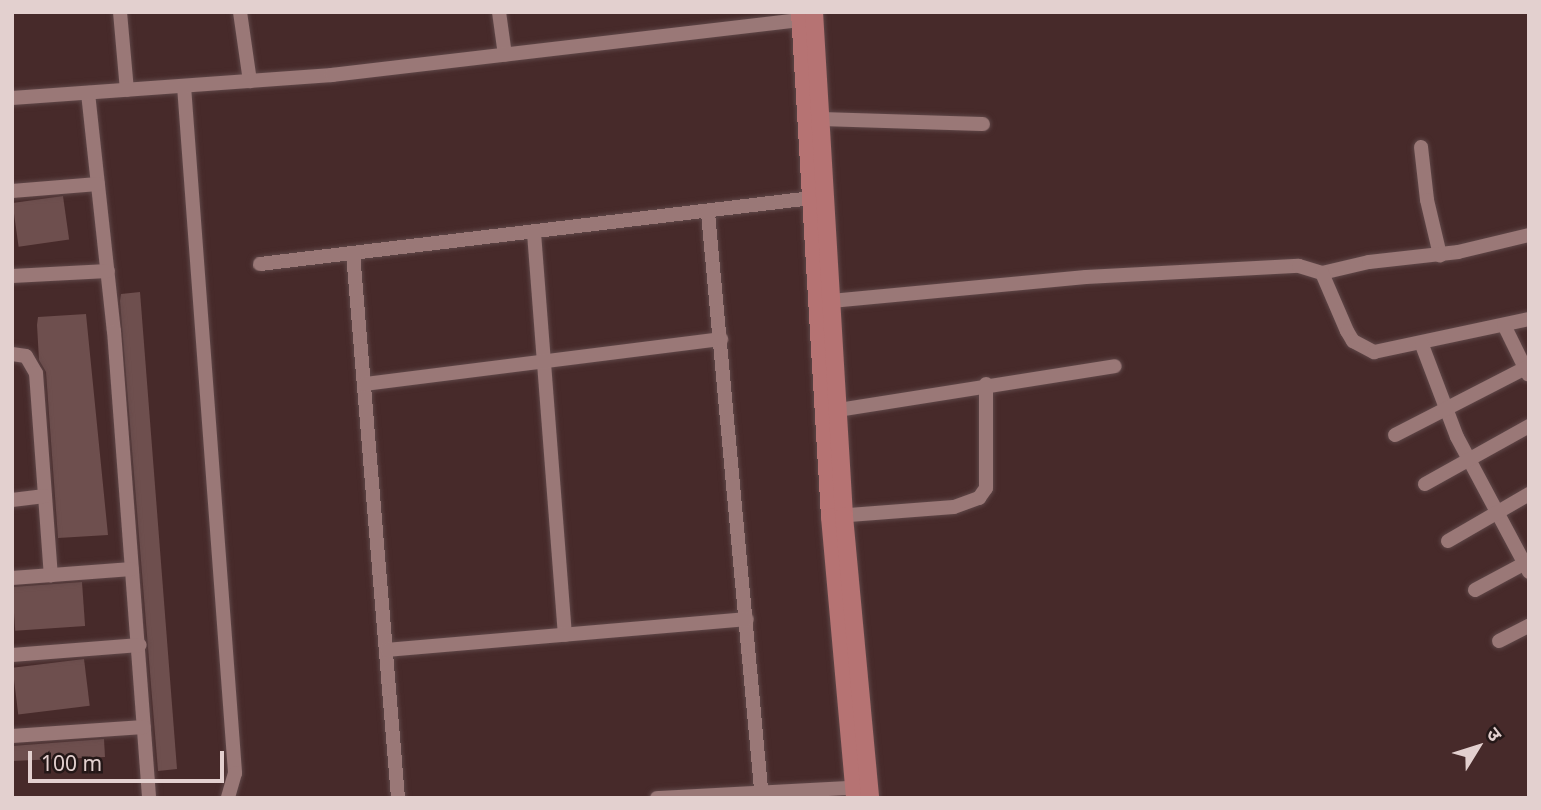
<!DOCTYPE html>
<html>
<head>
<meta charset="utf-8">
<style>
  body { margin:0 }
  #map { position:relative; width:1541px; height:810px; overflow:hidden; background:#472a2a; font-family:"Noto Sans","Noto Sans Devanagari",sans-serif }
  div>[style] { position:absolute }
  .building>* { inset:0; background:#6e4f4e; transform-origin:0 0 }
  .roads { filter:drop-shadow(0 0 2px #5f4748) drop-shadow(0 0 2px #5f4748) }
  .minor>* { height:14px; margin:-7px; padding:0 7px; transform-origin:7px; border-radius:7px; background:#9a7877 }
  .major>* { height:18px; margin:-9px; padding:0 9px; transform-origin:9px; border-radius:9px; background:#b67373 }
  span { translate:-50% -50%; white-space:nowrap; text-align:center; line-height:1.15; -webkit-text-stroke:7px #241717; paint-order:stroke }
  .frame { position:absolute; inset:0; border:14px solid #e3d0cf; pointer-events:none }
  .north { position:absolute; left:1443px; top:712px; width:70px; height:70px; -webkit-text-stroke:5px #241717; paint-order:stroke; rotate:52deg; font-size:19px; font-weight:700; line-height:28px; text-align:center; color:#e3d0cf }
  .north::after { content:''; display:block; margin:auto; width:24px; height:32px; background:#e3d0cf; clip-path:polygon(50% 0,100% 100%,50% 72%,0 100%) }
  .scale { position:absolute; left:28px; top:751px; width:196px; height:32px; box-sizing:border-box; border:4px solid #e3d0cf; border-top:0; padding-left:9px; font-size:21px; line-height:24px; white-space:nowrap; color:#e3d0cf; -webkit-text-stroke:5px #241717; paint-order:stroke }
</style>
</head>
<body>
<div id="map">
  <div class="building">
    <i style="left:63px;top:196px;width:44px;height:51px;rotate:82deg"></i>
    <i style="clip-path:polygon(140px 292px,177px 769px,158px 771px,120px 301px,121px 294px)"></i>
    <i style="clip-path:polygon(86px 314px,108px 535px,58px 538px,46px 372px,39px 360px,37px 325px,38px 317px)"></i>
    <i style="left:82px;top:582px;width:44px;height:70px;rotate:86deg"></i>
    <i style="left:84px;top:659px;width:47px;height:72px;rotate:83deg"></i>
    <i style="clip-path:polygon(104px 739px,105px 757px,12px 761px,12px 746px)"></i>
  </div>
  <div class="roads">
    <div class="minor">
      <i style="left:120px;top:12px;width:78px;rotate:84.9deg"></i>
      <i style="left:240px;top:12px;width:70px;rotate:81.8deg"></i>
      <i style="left:499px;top:12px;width:43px;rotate:82.1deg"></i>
      <i style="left:184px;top:86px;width:689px;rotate:85.75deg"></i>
      <i style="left:235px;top:773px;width:26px;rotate:106deg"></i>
      <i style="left:88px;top:93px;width:239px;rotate:83.8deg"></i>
      <i style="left:114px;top:331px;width:468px;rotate:85.7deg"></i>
      <i style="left:12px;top:98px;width:321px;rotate:-4.1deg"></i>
      <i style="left:332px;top:75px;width:479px;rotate:-6.7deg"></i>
      <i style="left:820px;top:119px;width:163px;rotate:1.8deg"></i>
      <i style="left:1421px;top:147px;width:53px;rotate:83.5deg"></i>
      <i style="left:1427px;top:200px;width:57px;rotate:76.7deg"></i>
      <i style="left:12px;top:191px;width:86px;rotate:-4.7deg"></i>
      <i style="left:708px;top:213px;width:578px;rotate:84.74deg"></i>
      <i style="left:534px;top:233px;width:403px;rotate:85.6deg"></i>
      <i style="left:353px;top:253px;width:547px;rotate:85.28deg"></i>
      <i style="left:260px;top:264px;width:564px;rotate:-6.82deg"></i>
      <i style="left:1322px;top:273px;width:48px;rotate:-13.2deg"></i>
      <i style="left:1369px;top:262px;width:90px;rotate:-6.4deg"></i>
      <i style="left:1458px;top:252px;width:73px;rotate:-13.5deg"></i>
      <i style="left:12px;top:276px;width:96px;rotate:-3deg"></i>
      <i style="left:831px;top:301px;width:256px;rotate:-5.4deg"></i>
      <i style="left:1086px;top:277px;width:213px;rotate:-3deg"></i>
      <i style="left:1299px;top:266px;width:24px;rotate:17deg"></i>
      <i style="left:1322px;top:273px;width:63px;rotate:66.7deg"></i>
      <i style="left:1347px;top:331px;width:12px;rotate:59deg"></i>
      <i style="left:1353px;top:341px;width:24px;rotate:28deg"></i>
      <i style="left:1374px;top:352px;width:158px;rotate:-12deg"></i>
      <i style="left:1504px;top:325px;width:55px;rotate:63.9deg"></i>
      <i style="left:1422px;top:345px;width:98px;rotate:69.2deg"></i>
      <i style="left:1457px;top:437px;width:153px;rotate:61.9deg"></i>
      <i style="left:12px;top:354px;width:14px;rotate:8deg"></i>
      <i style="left:26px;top:356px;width:20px;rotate:60deg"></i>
      <i style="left:36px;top:373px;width:203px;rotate:85.8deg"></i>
      <i style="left:365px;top:384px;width:359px;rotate:-7.2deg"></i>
      <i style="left:838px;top:410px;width:280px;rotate:-9deg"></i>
      <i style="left:1395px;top:435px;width:151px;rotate:-27.2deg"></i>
      <i style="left:1425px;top:484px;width:119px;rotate:-29.1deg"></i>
      <i style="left:12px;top:500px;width:33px;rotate:-7deg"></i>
      <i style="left:836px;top:516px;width:118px;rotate:-4.4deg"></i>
      <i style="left:954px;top:507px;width:27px;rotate:-20deg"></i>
      <i style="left:979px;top:498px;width:12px;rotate:-55deg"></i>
      <i style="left:986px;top:488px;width:104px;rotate:-90deg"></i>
      <i style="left:1448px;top:541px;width:94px;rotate:-30.1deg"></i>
      <i style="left:12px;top:578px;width:120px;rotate:-4.3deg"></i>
      <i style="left:1475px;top:590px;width:61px;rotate:-28.2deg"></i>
      <i style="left:1499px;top:641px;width:34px;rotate:-27deg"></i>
      <i style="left:387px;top:650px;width:361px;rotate:-4.9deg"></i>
      <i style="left:12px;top:655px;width:128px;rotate:-4.5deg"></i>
      <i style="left:12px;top:736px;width:132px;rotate:-3.9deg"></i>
      <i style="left:657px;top:798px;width:208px;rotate:-3deg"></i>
    </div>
    <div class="major">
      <i style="left:800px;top:12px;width:506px;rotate:86.6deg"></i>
      <i style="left:830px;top:517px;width:282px;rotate:84.9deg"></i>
      <i style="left:814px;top:12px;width:505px;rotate:86.59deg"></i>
      <i style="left:844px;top:516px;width:283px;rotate:84.7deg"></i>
    </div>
  </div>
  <div class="frame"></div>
  <div class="north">उ</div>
  <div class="scale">100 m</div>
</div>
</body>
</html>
